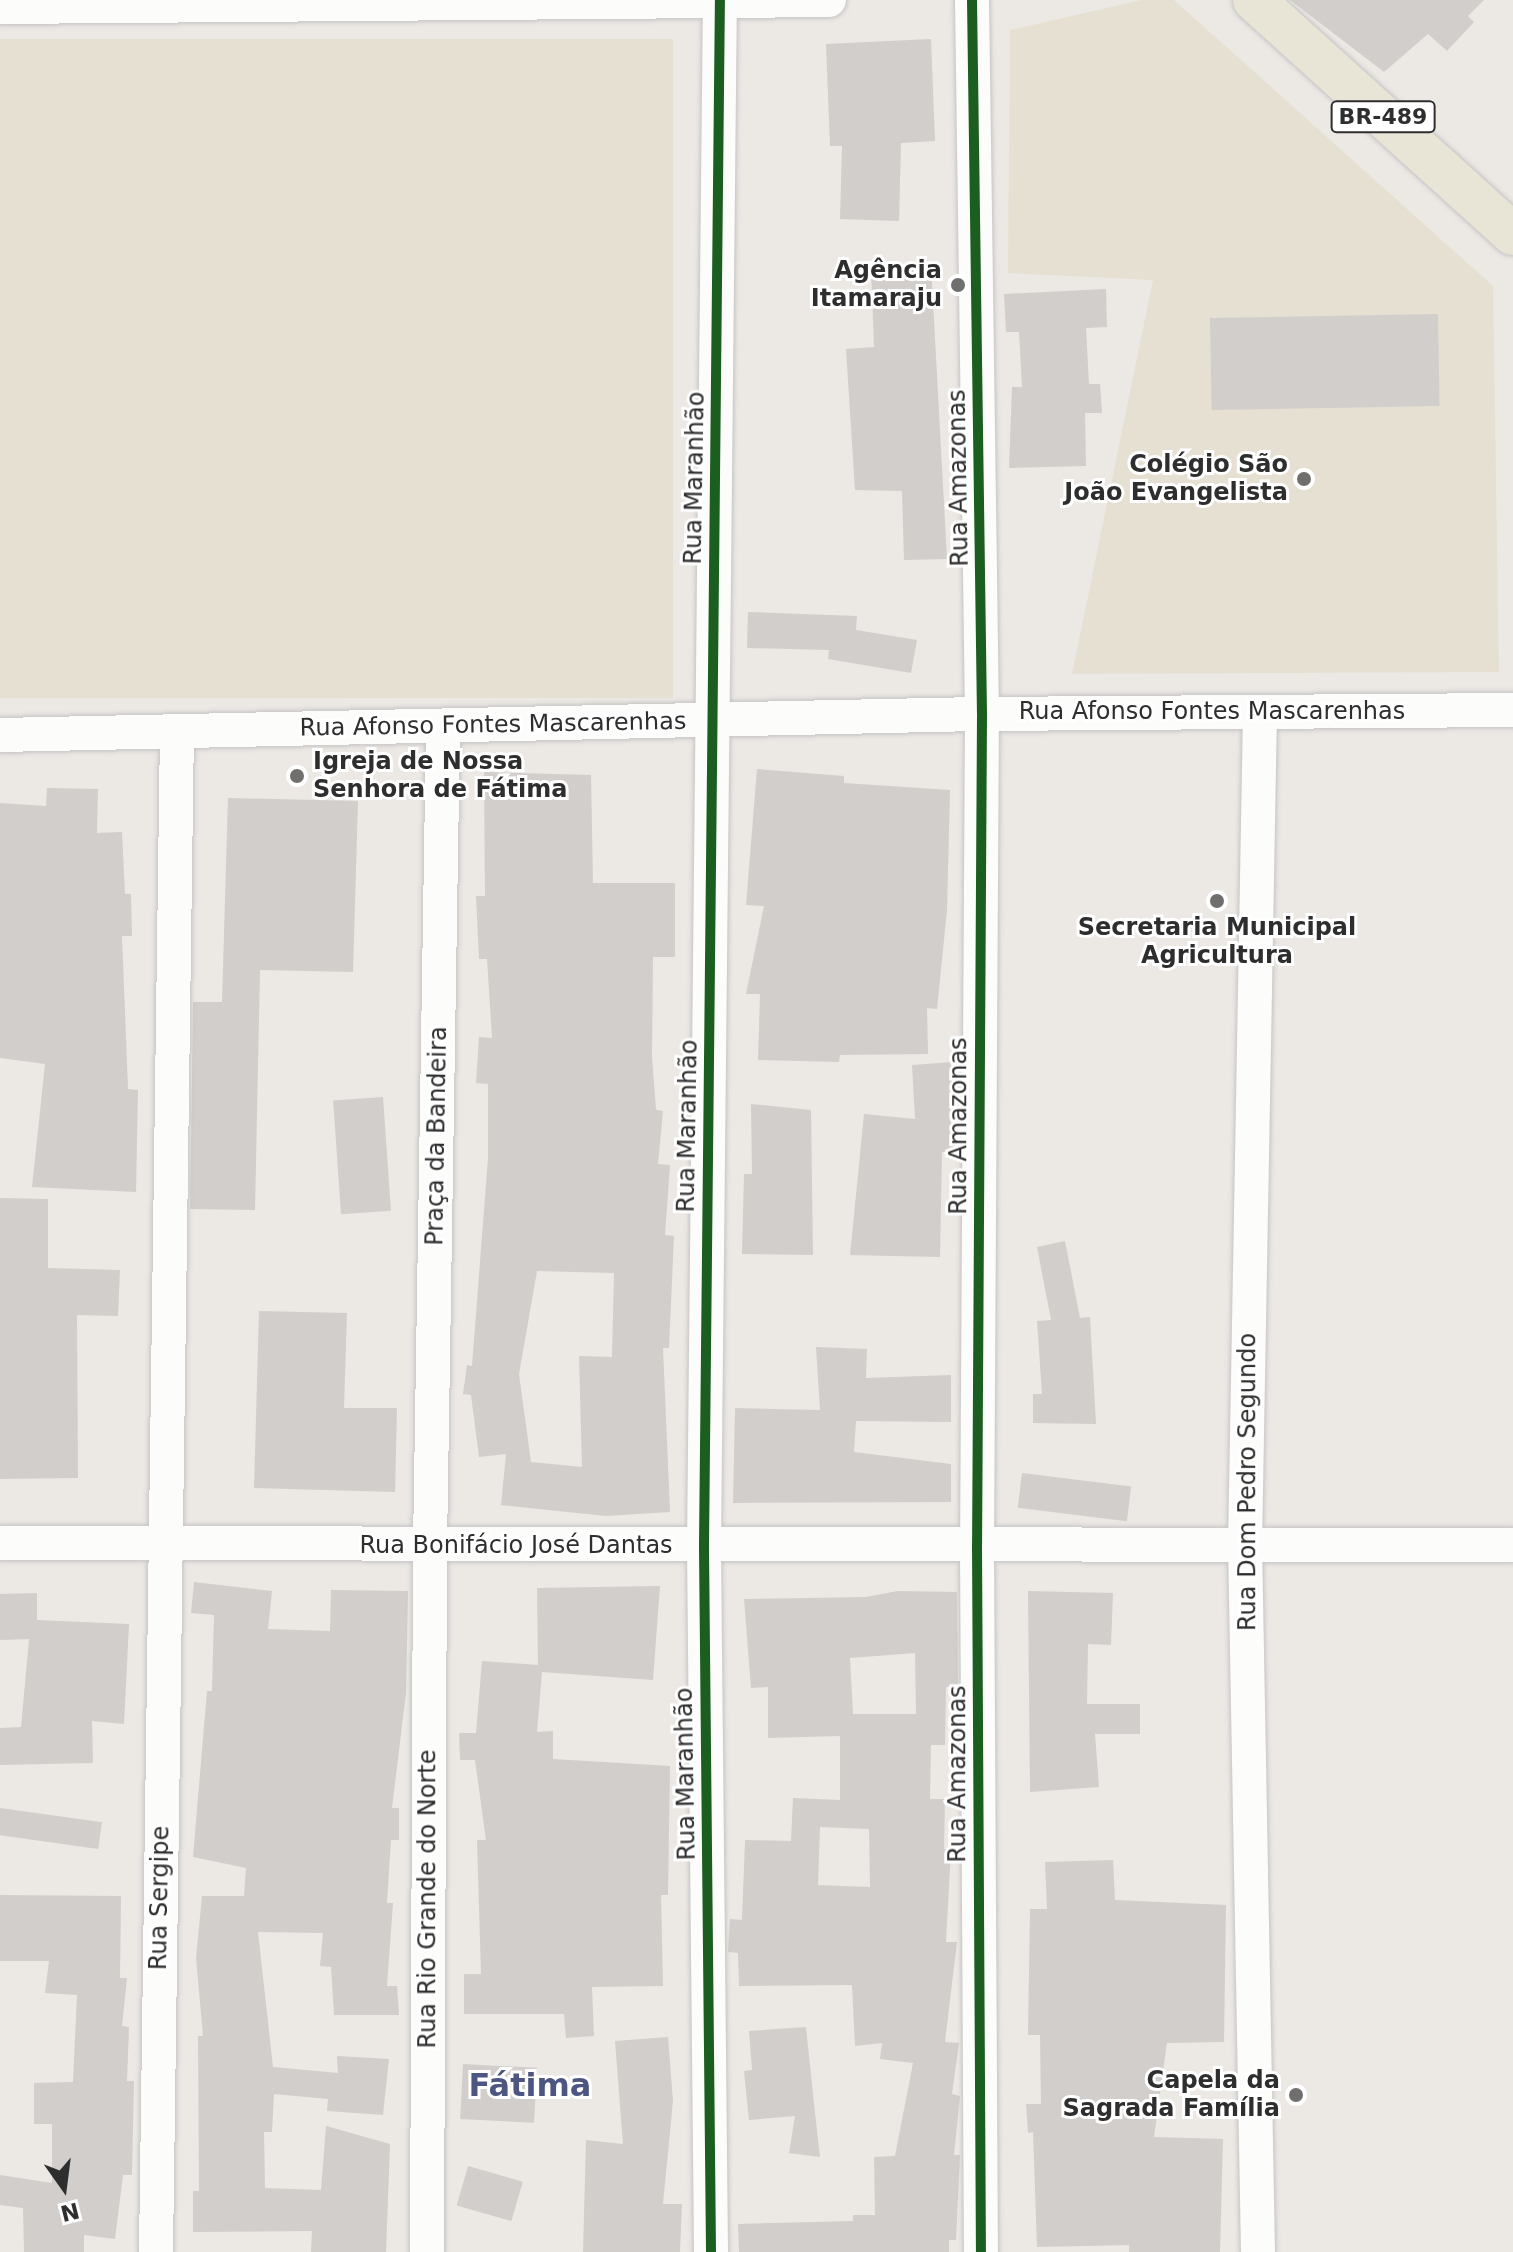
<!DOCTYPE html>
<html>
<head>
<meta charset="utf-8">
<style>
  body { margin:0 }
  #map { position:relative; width:1513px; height:2252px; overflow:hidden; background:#ece8e4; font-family:"DejaVu Sans",sans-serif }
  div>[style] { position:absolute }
  .education>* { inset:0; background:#e6e0d3; transform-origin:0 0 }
  .building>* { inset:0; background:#d1cecb; transform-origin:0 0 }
  .roads { filter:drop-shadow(0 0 2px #c5c4c5) drop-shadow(0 0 2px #c5c4c5) }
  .minor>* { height:34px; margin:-17px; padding:0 17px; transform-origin:17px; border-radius:17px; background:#fcfcfb }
  .major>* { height:42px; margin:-21px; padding:0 21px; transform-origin:21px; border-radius:21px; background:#e8e4d6 }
  .cycleway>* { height:10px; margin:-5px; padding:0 5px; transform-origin:5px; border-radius:5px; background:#1b5e20 }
  .dots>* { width:22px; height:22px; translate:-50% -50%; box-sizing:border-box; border:4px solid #fff; border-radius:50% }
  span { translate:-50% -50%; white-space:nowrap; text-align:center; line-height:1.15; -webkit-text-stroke:6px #fff; paint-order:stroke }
  .shield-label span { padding:2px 6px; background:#fff; border:2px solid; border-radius:6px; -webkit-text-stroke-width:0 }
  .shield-label { font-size:22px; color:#2e2e2e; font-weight:700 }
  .poi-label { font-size:24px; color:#2e2e2e; font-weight:700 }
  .right { translate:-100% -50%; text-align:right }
  .left { translate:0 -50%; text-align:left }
  .street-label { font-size:24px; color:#2e2e2e }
  .district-label { font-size:32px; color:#4d5680; font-weight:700 }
  .north { position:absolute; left:24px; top:2148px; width:80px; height:80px; -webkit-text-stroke:6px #fff; paint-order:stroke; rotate:166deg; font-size:22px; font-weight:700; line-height:32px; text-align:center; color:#2e2e2e }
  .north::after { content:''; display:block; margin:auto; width:28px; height:36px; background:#2e2e2e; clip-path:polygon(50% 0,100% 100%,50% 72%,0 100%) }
</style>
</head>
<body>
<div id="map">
  <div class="education">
    <i style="clip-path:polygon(1141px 0,1174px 0,1493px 286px,1499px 672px,1072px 674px,1153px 280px,1008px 273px,1010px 30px)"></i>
    <i style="left:0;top:39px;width:673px;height:659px"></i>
  </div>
  <div class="building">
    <i style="clip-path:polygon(1290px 0,1484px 0,1468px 16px,1474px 22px,1447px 51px,1428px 34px,1384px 72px)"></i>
    <i style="clip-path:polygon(931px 39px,935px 141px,901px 143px,899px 221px,840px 219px,842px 146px,830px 146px,826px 44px)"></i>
    <i style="clip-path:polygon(931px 265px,947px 559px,904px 560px,902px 491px,855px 490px,846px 349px,874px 347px,871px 268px)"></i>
    <i style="clip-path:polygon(1106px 289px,1107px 327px,1086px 328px,1089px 384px,1100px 384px,1102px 413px,1085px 413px,1086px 466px,1009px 468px,1012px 387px,1022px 387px,1019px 332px,1006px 332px,1004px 294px)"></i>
    <i style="left:1438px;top:314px;width:92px;height:228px;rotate:89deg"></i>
    <i style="clip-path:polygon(748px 612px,857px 616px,856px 630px,917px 640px,911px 673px,828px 659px,829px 650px,747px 648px)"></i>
    <i style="clip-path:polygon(757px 769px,844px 776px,844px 783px,950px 790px,947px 910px,937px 1009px,927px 1008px,928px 1054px,840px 1055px,839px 1062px,758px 1060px,760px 994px,746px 994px,764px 906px,746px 905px)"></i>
    <i style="clip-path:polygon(evenodd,484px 772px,591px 775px,593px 883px,675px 883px,675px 957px,653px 957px,652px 1057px,656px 1110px,663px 1111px,658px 1164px,670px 1165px,665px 1235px,674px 1236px,669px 1348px,663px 1348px,670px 1512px,606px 1516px,501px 1505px,506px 1454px,479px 1457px,471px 1395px,463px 1394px,467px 1365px,472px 1366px,488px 1158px,488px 1084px,476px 1083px,479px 1037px,492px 1038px,487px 959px,479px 959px,476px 896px,485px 896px,484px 772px,537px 1271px,614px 1273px,612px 1357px,579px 1356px,582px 1467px,531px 1462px,519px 1374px,537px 1271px)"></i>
    <i style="clip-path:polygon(47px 788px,98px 789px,97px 833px,122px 832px,125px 894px,131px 894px,132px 936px,122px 936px,128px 1089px,138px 1090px,136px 1192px,32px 1187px,45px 1064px,0 1058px,0 803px,46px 806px)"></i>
    <i style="clip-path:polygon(228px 798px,358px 801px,353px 972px,260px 970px,255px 1210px,190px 1209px,193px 1002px,222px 1002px)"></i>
    <i style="clip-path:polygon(953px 1062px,958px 1151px,942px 1152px,940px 1257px,850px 1255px,864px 1114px,915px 1119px,912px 1065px)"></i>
    <i style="left:383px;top:1097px;width:114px;height:50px;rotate:86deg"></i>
    <i style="clip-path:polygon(751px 1104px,811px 1110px,813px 1255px,742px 1254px,744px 1174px,752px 1174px)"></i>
    <i style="clip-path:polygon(0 1198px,48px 1199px,48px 1268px,120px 1270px,118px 1316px,77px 1315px,78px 1478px,0 1479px)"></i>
    <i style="clip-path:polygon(1065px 1241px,1080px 1318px,1090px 1317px,1096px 1424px,1033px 1423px,1033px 1394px,1042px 1394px,1037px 1321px,1051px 1320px,1037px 1247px)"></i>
    <i style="clip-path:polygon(259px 1311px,347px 1313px,344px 1408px,397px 1408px,395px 1492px,254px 1488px)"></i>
    <i style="clip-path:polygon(816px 1347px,867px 1349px,866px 1378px,951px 1375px,951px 1422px,856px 1421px,854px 1452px,951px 1464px,951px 1502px,733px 1503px,735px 1408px,820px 1410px)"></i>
    <i style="left:1022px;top:1473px;width:110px;height:35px;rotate:7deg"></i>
    <i style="clip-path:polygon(194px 1582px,272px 1591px,268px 1629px,330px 1631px,331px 1590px,408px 1591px,406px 1693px,392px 1808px,399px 1808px,399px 1840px,391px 1840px,387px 1903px,393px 1903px,387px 1986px,397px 1986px,399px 2015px,334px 2015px,331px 1967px,320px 1966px,323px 1933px,258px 1932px,273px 2067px,338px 2073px,337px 2056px,389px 2059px,383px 2115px,327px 2111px,328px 2099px,274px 2094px,272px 2132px,264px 2132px,265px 2188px,321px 2190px,326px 2126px,390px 2144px,386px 2252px,311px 2252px,312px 2231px,193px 2232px,193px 2191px,199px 2191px,198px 2036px,203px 2036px,196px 1958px,202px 1896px,244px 1896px,246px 1868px,193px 1857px,207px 1691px,212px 1691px,214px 1615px,191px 1613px)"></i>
    <i style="clip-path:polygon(660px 1586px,653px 1680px,542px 1672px,537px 1732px,553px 1731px,553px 1759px,670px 1766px,668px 1895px,661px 1895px,663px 1986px,592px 1987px,594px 2036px,566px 2038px,564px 2014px,464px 2014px,464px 1974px,481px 1974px,477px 1840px,486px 1840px,475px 1760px,460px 1760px,459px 1733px,476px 1733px,482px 1661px,538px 1665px,537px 1588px)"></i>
    <i style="clip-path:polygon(evenodd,898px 1591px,957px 1592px,958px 1687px,946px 1687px,945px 1745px,931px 1745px,930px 1799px,945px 1799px,944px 1849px,951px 1849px,946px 1942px,957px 1942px,945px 2042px,959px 2043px,952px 2094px,960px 2096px,954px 2155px,960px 2155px,956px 2240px,949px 2240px,949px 2252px,739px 2252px,738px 2224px,853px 2221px,853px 2215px,875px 2215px,874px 2157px,895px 2156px,913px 2063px,880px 2059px,882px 2043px,855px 2046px,852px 1985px,739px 1986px,738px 1953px,728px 1952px,730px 1919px,742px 1920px,745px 1840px,791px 1841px,793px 1798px,840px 1800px,840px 1736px,768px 1738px,768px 1687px,751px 1688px,744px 1599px,866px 1597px,898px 1591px,915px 1653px,916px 1714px,853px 1714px,850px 1658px,915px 1653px,898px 1591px,820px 1827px,869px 1829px,870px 1887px,818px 1885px,820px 1827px)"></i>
    <i style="clip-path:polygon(1028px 1591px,1113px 1593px,1111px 1645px,1088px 1644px,1087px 1704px,1140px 1704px,1140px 1734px,1095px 1734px,1099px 1787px,1030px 1792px)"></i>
    <i style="clip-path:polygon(37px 1593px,37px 1620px,129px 1624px,124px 1724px,92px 1721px,93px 1763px,0 1765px,0 1728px,21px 1727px,29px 1639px,0 1640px,0 1594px)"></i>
    <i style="left:0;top:1808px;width:103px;height:27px;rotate:8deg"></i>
    <i style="clip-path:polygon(1113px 1860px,1115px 1900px,1226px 1905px,1224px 2042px,1167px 2043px,1154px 2137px,1223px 2139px,1220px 2252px,1129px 2252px,1129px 2245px,1037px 2247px,1033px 2132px,1028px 2133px,1026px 2104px,1041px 2104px,1040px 2035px,1028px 2035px,1030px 1909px,1047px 1909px,1045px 1862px)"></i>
    <i style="clip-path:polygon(0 1895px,121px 1896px,120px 1978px,127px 1978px,122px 2026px,129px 2027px,127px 2081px,134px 2081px,132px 2175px,123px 2175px,115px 2239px,84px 2235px,84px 2252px,24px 2252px,23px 2208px,0 2205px,0 2175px,52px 2183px,52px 2124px,34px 2124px,34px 2083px,73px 2082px,77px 1995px,45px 1993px,49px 1961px,0 1961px)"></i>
    <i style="clip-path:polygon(806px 2027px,815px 2113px,820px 2157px,789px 2153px,795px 2116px,749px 2120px,744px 2071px,752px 2070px,749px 2031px)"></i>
    <i style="clip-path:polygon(668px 2037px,673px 2101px,663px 2204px,682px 2204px,680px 2252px,583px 2252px,586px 2140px,623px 2144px,615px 2041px)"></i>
    <i style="left:463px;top:2064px;width:74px;height:55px;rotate:3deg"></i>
    <i style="left:468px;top:2166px;width:57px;height:41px;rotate:16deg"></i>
  </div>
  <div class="roads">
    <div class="minor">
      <i style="left:972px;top:0;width:714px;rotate:89.2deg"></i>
      <i style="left:982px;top:714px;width:831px;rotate:90.34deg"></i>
      <i style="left:977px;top:1545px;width:707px;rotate:89.68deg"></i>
      <i style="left:0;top:7px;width:829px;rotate:-0.48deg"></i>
      <i style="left:0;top:735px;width:982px;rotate:-1.23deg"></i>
      <i style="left:982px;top:714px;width:531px;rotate:-0.43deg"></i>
      <i style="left:0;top:1543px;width:1513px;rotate:0.08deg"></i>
      <i style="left:156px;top:2252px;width:1520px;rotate:-89.21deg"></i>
      <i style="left:427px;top:2252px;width:705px;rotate:-89.76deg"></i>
      <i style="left:430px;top:1547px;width:821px;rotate:-89.09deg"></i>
      <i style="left:711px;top:2252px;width:706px;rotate:-90.57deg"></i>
      <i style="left:704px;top:1546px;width:1546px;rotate:-89.41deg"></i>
      <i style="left:1258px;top:2252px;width:706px;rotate:-91.05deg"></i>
      <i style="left:1245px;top:1546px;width:834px;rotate:-88.97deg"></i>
    </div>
    <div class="major">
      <i style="left:1254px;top:0;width:349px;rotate:42.1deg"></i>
    </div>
  </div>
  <div class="cycleway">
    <i style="left:972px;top:0;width:714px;rotate:89.2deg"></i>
    <i style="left:982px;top:714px;width:831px;rotate:90.34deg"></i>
    <i style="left:977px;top:1545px;width:707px;rotate:89.68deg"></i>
    <i style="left:711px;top:2252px;width:706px;rotate:-90.57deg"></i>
    <i style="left:704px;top:1546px;width:1546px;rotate:-89.41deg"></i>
  </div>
  <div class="dots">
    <i style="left:958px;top:285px;background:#706f6e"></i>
    <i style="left:1304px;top:479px;background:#706f6e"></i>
    <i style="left:297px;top:776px;background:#706f6e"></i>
    <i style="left:1217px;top:901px;background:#706f6e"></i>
    <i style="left:1296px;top:2095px;background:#706f6e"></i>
  </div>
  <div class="shield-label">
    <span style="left:1383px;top:117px">BR-489</span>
  </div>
  <div class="poi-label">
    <span class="right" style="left:942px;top:285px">Agência<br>Itamaraju</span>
    <span class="right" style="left:1288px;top:479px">Colégio São<br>João Evangelista</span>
    <span class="left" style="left:313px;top:776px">Igreja de Nossa<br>Senhora de Fátima</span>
    <span style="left:1217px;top:942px">Secretaria Municipal<br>Agricultura</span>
    <span class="right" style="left:1280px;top:2095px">Capela da<br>Sagrada Família</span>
  </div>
  <div class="street-label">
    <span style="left:695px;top:478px;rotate:-89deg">Rua Maranhão</span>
    <span style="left:959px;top:478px;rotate:-91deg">Rua Amazonas</span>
    <span style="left:1212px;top:712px">Rua Afonso Fontes Mascarenhas</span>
    <span style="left:493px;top:725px;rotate:-1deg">Rua Afonso Fontes Mascarenhas</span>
    <span style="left:688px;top:1126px;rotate:-89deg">Rua Maranhão</span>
    <span style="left:959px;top:1126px;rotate:-90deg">Rua Amazonas</span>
    <span style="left:437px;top:1136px;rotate:-89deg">Praça da Bandeira</span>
    <span style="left:1248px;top:1482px;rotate:-90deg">Rua Dom Pedro Segundo</span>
    <span style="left:516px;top:1546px">Rua Bonifácio José Dantas</span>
    <span style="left:686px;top:1774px;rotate:-91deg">Rua Maranhão</span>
    <span style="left:958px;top:1774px;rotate:-90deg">Rua Amazonas</span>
    <span style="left:160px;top:1898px;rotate:-89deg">Rua Sergipe</span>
    <span style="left:428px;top:1899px;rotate:-90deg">Rua Rio Grande do Norte</span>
  </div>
  <div class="district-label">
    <span style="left:530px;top:2085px">Fátima</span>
  </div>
  <div class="north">N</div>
</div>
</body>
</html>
